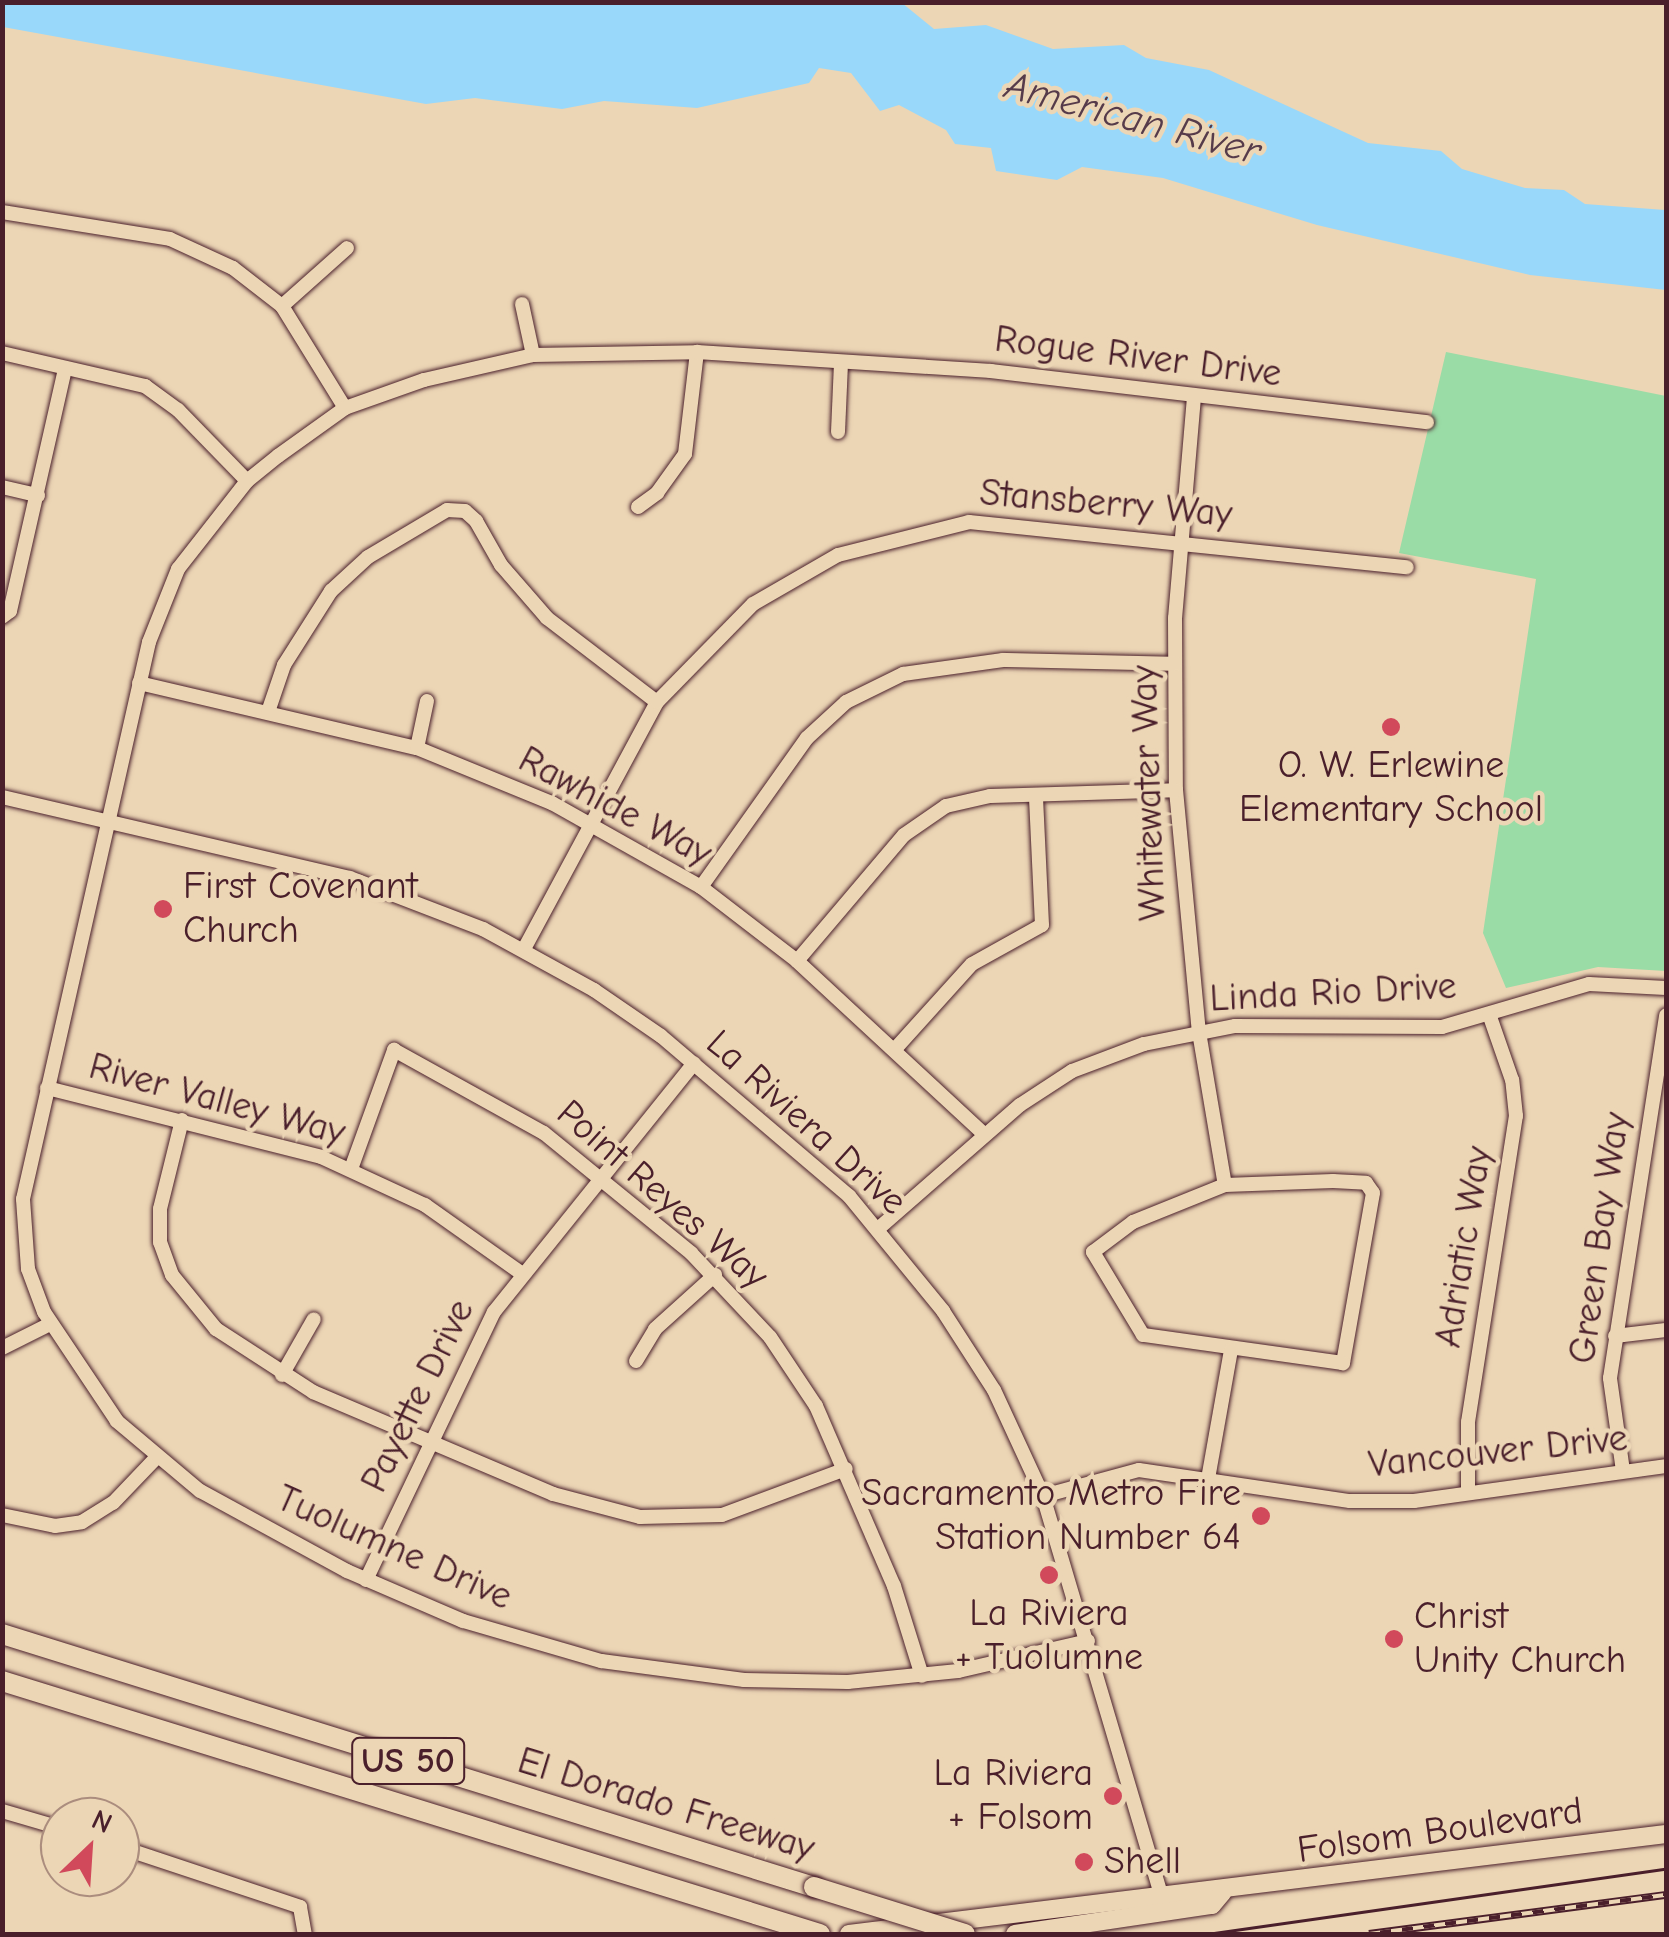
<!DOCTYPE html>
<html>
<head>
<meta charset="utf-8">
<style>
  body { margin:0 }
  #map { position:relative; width:1669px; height:1937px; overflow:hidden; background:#ecd6b5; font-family:"Comic Neue",sans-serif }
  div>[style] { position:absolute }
  .green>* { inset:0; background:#9adca6 }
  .water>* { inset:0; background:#99d8fa }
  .roads { filter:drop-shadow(0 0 2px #4a1f2b) drop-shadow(0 0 2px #4a1f2b) }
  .minor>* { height:14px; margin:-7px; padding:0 7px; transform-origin:7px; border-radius:7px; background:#ecd6b5 }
  .major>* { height:18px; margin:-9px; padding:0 9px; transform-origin:9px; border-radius:9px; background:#ecd6b5 }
  .highway>* { height:20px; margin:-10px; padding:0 10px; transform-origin:10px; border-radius:10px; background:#ecd6b5 }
  .tram>* { height:2.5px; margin:-1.25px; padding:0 1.25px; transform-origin:1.25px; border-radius:1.25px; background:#4a1f2b }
  .rail>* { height:8px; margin-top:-4px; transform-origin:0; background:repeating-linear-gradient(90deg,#ecd6b5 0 11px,#4a1f2b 0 22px); box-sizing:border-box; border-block:2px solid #4a1f2b }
  .bridges { filter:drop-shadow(0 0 2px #4a1f2b) drop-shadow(0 0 2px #4a1f2b) }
  .highway-bridge>* { height:20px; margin:-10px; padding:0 10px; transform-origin:10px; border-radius:10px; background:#ecd6b5 }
  .dots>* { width:28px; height:28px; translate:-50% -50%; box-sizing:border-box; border:5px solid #ecd6b5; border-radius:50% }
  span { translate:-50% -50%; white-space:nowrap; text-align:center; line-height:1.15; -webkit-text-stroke:9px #ecd6b5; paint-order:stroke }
  .shield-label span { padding:2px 8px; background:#ecd6b5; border:2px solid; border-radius:8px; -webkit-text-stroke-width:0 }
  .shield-label { font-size:35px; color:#4a1f2b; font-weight:700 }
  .street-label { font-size:38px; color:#4a1f2b }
  .poi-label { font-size:38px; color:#4a1f2b }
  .left { translate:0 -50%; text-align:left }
  .right { translate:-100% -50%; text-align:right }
  .water-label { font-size:40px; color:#563b4a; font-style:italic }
  .frame { position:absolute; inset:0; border:5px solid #4a1f2b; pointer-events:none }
  .north { position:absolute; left:40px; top:1797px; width:100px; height:100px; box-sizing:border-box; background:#ecd6b5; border:2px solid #ab8d7e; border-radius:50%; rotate:25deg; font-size:28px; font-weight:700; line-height:40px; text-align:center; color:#4a1f2b }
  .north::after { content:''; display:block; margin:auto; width:35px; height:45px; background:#d1495b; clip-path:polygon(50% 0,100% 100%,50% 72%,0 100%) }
</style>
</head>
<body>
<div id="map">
  <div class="green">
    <i style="clip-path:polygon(1446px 352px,1666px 396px,1666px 971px,1598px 967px,1506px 988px,1483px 933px,1536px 579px,1399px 553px)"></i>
  </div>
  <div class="water">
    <i style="clip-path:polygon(2px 3px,902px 3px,934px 29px,986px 25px,1053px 49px,1124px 45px,1146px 58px,1209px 70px,1368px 143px,1441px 151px,1462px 169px,1525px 188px,1564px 190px,1585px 204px,1665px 210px,1666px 290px,1530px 275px,1317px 225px,1163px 178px,1082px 167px,1057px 180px,996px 171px,991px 148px,955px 144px,946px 130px,899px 105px,880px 111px,851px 73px,819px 68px,809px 83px,697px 108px,604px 101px,562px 109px,475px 98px,426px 104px,3px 27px)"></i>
  </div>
  <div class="roads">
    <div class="minor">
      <i style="left:2px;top:212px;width:170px;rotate:9.1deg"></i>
      <i style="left:170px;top:239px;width:69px;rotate:24.7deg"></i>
      <i style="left:233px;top:268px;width:62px;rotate:37.8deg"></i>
      <i style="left:282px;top:306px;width:120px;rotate:58.3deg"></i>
      <i style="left:522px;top:304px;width:52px;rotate:77.8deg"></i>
      <i style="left:282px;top:306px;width:87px;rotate:-41.7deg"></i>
      <i style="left:2px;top:353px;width:147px;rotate:13deg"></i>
      <i style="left:145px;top:386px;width:41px;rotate:36deg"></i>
      <i style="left:178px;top:410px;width:99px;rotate:45.8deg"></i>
      <i style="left:1194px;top:397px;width:222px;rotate:94.9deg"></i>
      <i style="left:1175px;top:618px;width:172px;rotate:89.7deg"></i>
      <i style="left:1176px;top:790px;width:243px;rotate:84.6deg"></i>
      <i style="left:1199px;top:1032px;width:155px;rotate:80.4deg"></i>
      <i style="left:838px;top:432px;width:69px;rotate:-87.5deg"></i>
      <i style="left:2px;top:487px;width:37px;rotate:13deg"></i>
      <i style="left:638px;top:507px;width:24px;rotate:-36deg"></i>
      <i style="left:657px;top:493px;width:48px;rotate:-54.3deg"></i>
      <i style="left:685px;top:454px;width:103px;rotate:-83.3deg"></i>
      <i style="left:2px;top:617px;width:10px;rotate:-37deg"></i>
      <i style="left:10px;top:611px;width:249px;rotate:-77.2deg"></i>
      <i style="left:139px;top:683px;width:285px;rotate:13.2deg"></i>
      <i style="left:417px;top:748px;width:146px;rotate:22.2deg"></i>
      <i style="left:552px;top:803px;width:171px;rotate:29.4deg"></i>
      <i style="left:701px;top:887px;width:121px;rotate:37.6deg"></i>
      <i style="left:797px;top:961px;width:253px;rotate:42.8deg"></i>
      <i style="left:268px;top:712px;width:50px;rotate:-71.2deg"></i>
      <i style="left:284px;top:665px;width:88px;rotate:-57.6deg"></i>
      <i style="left:331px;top:591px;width:50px;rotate:-42.6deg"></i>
      <i style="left:368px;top:557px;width:92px;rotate:-30.7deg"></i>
      <i style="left:447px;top:510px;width:18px;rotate:3deg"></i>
      <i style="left:465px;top:511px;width:15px;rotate:42deg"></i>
      <i style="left:476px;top:521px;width:51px;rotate:60.4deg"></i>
      <i style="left:501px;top:565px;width:70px;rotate:49deg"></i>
      <i style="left:547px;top:618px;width:138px;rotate:37.4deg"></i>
      <i style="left:417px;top:748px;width:48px;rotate:-78deg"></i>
      <i style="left:2px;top:797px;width:357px;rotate:13.1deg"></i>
      <i style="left:350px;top:878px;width:142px;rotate:21deg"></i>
      <i style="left:483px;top:929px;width:127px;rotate:28.8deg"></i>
      <i style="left:594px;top:990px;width:81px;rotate:34.5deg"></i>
      <i style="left:661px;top:1036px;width:247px;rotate:40.4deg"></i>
      <i style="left:849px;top:1196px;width:149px;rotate:50.7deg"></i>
      <i style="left:943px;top:1311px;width:94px;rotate:57.2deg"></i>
      <i style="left:994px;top:1390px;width:117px;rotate:65.2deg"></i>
      <i style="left:1043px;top:1496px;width:426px;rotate:73.5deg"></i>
      <i style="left:701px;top:887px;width:183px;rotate:-54.6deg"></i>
      <i style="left:807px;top:738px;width:53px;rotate:-42.7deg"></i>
      <i style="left:846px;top:702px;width:64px;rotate:-26.2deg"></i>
      <i style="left:903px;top:674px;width:101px;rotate:-8deg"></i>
      <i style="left:1003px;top:660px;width:172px;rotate:1.3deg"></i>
      <i style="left:524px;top:949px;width:281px;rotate:-61.7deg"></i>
      <i style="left:657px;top:702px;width:137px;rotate:-45.6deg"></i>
      <i style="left:753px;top:604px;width:98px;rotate:-30deg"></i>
      <i style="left:838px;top:555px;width:135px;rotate:-14.1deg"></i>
      <i style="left:969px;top:522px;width:440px;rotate:5.9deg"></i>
      <i style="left:797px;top:961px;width:165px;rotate:-49.7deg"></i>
      <i style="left:904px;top:835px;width:51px;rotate:-34.6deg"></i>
      <i style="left:946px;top:806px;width:45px;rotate:-12.8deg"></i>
      <i style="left:990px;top:796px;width:186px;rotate:-1.8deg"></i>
      <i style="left:896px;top:1048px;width:113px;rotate:-47.9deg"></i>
      <i style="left:972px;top:964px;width:80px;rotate:-29.1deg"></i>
      <i style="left:1042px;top:925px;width:129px;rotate:-92.7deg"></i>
      <i style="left:47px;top:1088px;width:283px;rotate:14.1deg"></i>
      <i style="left:321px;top:1157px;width:115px;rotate:24.8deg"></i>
      <i style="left:425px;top:1205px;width:118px;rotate:35.3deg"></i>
      <i style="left:182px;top:1120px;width:92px;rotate:103.9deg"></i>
      <i style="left:160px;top:1209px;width:33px;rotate:90deg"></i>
      <i style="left:160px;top:1242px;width:35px;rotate:70deg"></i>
      <i style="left:172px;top:1275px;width:70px;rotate:50.8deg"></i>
      <i style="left:216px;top:1329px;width:116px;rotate:33deg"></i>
      <i style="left:313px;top:1392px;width:261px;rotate:23deg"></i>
      <i style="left:553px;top:1494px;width:90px;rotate:14.8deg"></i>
      <i style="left:640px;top:1517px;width:82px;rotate:-1.4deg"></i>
      <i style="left:722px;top:1515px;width:132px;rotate:-20.4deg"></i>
      <i style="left:351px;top:1169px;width:127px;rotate:-70.1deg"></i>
      <i style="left:394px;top:1050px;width:171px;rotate:29deg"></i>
      <i style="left:544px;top:1133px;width:190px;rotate:39.2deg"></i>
      <i style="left:691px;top:1253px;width:115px;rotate:46.8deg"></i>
      <i style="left:770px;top:1337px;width:83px;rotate:56.3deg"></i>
      <i style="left:816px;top:1406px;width:196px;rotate:66.6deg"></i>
      <i style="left:894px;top:1586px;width:94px;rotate:72.7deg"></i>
      <i style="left:1333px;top:1181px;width:33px;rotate:3deg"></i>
      <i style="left:1366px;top:1183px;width:12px;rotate:55deg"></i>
      <i style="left:1373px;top:1193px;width:173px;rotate:100deg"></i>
      <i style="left:1343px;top:1363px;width:202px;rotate:-172deg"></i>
      <i style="left:1143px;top:1335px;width:97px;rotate:-121.1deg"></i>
      <i style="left:1093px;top:1252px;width:50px;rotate:-36.9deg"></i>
      <i style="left:1133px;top:1222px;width:99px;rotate:-21.9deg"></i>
      <i style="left:1225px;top:1185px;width:108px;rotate:-2.1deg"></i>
      <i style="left:879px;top:1228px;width:187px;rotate:-41.1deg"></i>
      <i style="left:1020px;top:1105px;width:62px;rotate:-33.2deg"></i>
      <i style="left:1072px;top:1071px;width:77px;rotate:-20.6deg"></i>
      <i style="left:1144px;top:1044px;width:93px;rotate:-11.2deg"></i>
      <i style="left:1235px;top:1026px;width:207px;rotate:0.3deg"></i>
      <i style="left:1442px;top:1027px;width:153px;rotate:-16.3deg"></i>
      <i style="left:1589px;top:984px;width:77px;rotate:3deg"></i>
      <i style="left:1615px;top:1336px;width:51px;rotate:-6.7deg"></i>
      <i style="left:2px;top:1348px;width:54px;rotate:-26.6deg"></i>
      <i style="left:636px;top:1361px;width:37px;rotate:-59deg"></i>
      <i style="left:655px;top:1329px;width:81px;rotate:-42deg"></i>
      <i style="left:282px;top:1375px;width:64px;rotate:-60.3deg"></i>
      <i style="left:1623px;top:1471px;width:94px;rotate:-98deg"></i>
      <i style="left:1610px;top:1378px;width:367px;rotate:-81.2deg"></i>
      <i style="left:1208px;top:1479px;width:131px;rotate:-79.9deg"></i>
      <i style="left:1468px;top:1493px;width:71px;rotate:-90deg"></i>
      <i style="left:1468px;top:1422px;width:310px;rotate:-81.1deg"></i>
      <i style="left:1516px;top:1116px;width:36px;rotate:-96deg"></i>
      <i style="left:1512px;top:1080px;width:70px;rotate:-109.2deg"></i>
      <i style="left:1043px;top:1496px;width:99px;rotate:-15.2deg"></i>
      <i style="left:1139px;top:1470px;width:213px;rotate:8.4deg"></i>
      <i style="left:1350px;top:1501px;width:64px"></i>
      <i style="left:1414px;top:1501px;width:254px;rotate:-7.9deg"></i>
      <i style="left:2px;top:1515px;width:54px;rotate:11.7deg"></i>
      <i style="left:55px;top:1526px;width:27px;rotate:-8deg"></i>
      <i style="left:82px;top:1522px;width:36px;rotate:-32deg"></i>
      <i style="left:113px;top:1503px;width:62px;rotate:-46.3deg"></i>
      <i style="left:366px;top:1580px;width:297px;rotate:-64.5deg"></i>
      <i style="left:494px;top:1312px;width:319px;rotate:-51.2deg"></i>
      <i style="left:1088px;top:1641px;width:133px;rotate:167deg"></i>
      <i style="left:958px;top:1671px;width:111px;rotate:174.3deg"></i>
      <i style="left:848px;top:1682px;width:104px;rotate:-178.9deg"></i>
      <i style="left:744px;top:1680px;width:144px;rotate:-172.4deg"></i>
      <i style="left:601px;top:1661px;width:144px;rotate:-163.8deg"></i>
      <i style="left:463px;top:1621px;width:126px;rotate:-156.7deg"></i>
      <i style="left:347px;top:1571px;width:167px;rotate:-151.4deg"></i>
      <i style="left:200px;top:1491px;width:109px;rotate:-139.9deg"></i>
      <i style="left:117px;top:1421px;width:131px;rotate:-123.8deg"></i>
      <i style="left:44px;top:1312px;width:46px;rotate:-110.4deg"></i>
      <i style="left:28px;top:1269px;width:70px;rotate:-94.1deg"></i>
      <i style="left:23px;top:1199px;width:571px;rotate:-77.25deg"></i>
      <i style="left:149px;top:642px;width:79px;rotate:-68.3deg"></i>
      <i style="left:178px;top:569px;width:112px;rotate:-51.9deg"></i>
      <i style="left:247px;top:481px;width:40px;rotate:-39deg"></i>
      <i style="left:278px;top:456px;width:82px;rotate:-35.6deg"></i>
      <i style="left:345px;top:408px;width:84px;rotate:-19.5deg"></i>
      <i style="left:424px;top:380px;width:112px;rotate:-12.9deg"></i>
      <i style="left:533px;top:355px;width:164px;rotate:-1deg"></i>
      <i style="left:697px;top:352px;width:295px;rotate:3.7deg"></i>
      <i style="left:991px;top:371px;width:439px;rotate:6.7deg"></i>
      <i style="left:2px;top:1811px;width:60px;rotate:16.3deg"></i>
      <i style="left:120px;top:1847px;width:190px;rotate:18.4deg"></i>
      <i style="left:300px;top:1907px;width:27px;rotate:80deg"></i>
    </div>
    <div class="major">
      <i style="left:849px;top:1934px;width:823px;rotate:-6.98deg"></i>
      <i style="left:1015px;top:1934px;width:199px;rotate:-8.4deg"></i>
      <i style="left:1212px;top:1905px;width:16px;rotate:-50deg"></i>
    </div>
    <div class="highway">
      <i style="left:2px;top:1634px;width:851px;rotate:17.31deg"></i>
      <i style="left:2px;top:1681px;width:856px;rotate:17.19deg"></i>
    </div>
  </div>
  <div class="tram">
    <i style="left:1207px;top:1934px;width:464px;rotate:-8.1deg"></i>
  </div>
  <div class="rail">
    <i style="left:1369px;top:1934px;width:300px;rotate:-7.5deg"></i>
  </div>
  <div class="bridges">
    <div class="highway-bridge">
      <i style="left:814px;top:1887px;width:158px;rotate:17.3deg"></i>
    </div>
  </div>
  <div class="dots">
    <i style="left:1391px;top:727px;background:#d1495b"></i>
    <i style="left:163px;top:909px;background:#d1495b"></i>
    <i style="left:1261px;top:1516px;background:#d1495b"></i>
    <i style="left:1049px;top:1575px;background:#d1495b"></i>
    <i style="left:1394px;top:1639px;background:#d1495b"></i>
    <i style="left:1113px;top:1796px;background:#d1495b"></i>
    <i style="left:1084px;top:1862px;background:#d1495b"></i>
  </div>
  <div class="shield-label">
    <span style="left:408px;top:1761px">US 50</span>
  </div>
  <div class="street-label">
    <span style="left:1138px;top:357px;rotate:7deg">Rogue River Drive</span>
    <span style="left:1106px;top:504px;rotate:5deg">Stansberry Way</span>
    <span style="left:1149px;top:793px;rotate:-92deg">Whitewater Way</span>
    <span style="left:615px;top:807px;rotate:28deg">Rawhide Way</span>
    <span style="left:1333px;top:993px;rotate:-3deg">Linda Rio Drive</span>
    <span style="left:217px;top:1100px;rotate:15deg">River Valley Way</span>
    <span style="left:806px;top:1123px;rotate:42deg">La Riviera Drive</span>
    <span style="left:662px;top:1195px;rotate:41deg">Point Reyes Way</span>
    <span style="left:1600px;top:1238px;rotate:-82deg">Green Bay Way</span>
    <span style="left:1464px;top:1247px;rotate:-81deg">Adriatic Way</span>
    <span style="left:418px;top:1396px;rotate:-64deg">Payette Drive</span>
    <span style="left:1498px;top:1452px;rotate:-6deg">Vancouver Drive</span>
    <span style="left:394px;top:1548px;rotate:24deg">Tuolumne Drive</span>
    <span style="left:666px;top:1805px;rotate:17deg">El Dorado Freeway</span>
    <span style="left:1440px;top:1831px;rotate:-8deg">Folsom Boulevard</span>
  </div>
  <div class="poi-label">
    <span style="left:1391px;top:788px">O. W. Erlewine<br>Elementary School</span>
    <span class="left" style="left:183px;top:909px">First Covenant<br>Church</span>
    <span class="right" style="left:1241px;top:1516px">Sacramento Metro Fire<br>Station Number 64</span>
    <span style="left:1049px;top:1636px">La Riviera<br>+ Tuolumne</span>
    <span class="left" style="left:1414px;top:1639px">Christ<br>Unity Church</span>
    <span class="right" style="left:1093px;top:1796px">La Riviera<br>+ Folsom</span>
    <span class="left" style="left:1104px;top:1862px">Shell</span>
  </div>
  <div class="water-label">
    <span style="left:1133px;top:118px;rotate:15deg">American River</span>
  </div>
  <div class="frame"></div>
  <div class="north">N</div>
</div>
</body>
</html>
